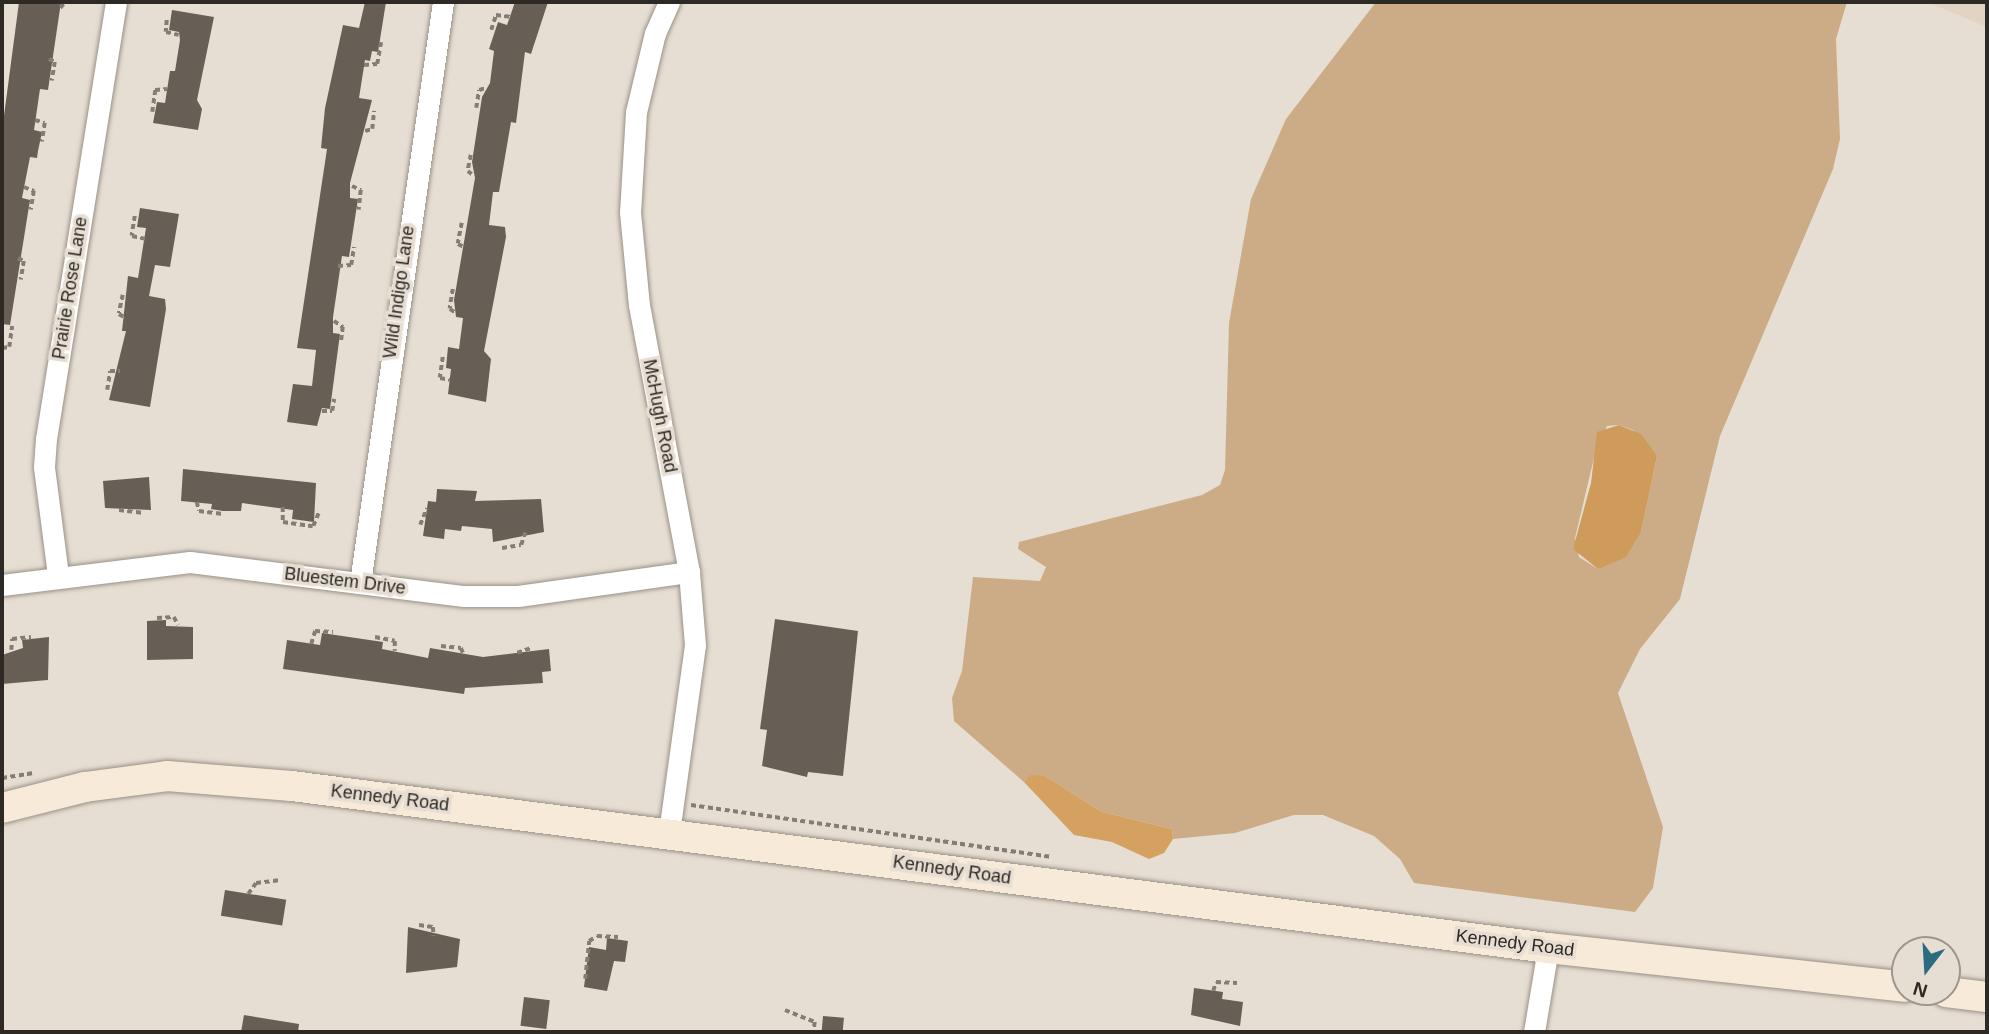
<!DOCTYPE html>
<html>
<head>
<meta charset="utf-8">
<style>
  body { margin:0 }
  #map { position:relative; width:1989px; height:1034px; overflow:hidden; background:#e7ded3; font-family:Arial,sans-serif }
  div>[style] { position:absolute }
  .built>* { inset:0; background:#e2d3c3 }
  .green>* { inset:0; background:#ccac86 }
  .forest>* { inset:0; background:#d5a160 }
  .water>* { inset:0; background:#ce9b5a }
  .building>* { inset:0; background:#675f55; transform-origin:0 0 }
  .path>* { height:3.5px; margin-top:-1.75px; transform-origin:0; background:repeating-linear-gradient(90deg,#847d76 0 5px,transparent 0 8.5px) }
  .roads { filter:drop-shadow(0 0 2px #999187) drop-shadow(0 0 2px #999187) }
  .street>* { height:21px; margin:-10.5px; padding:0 10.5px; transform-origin:10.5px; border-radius:10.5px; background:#fff }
  .secondary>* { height:30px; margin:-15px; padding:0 15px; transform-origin:15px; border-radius:15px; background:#f8ead9 }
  span { translate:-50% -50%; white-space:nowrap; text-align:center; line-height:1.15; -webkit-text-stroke:7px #e7ded3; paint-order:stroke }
  .street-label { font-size:18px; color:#2d2925 }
  .frame { position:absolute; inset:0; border:4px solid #2d2925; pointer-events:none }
  .north { position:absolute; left:1891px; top:936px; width:70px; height:70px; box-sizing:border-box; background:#e7ded3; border:2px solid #9d968d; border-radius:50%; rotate:197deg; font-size:19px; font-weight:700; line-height:28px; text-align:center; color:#2d2925 }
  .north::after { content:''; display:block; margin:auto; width:24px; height:32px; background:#2b6c80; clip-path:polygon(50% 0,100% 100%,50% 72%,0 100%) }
</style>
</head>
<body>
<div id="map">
  <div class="built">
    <i style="clip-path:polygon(1927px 2px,1987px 2px,1987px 27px)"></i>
  </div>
  <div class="green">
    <i style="clip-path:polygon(evenodd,1376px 2px,1847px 2px,1836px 39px,1840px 139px,1833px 169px,1720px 436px,1680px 599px,1640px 649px,1618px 693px,1663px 827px,1653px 888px,1635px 912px,1414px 883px,1400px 859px,1374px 836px,1323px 815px,1294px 815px,1235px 833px,1173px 839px,1172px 829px,1102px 812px,1045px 776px,1024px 782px,954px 721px,952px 698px,962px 671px,973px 577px,1040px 581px,1046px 567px,1018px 549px,1019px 542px,1202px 495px,1220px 485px,1225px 470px,1229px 323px,1251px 199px,1286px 119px,1376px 2px,1619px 425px,1633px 430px,1657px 456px,1641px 532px,1598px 569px,1579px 557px,1575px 538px,1594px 458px,1607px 426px,1619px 425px)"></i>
  </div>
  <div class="forest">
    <i style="clip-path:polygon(1030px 775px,1045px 776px,1102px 812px,1172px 829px,1173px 839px,1164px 853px,1149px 859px,1112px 842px,1074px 835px,1024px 782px)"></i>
  </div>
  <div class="water">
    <i style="clip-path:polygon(1619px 425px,1641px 434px,1657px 456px,1641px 532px,1626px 557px,1598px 569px,1573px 549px,1591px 483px,1597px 432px)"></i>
  </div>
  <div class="building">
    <i style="clip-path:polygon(19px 2px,61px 2px,48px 90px,40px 89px,34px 130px,42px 132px,38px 151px,37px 158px,30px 157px,22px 198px,30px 200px,10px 325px,2px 324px,2px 131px)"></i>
    <i style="clip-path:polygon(365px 2px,386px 2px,378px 52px,372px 51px,370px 61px,365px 60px,359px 98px,372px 100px,350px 183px,350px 198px,358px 199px,349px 257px,342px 256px,333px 317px,333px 333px,340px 334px,330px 409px,322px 408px,317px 426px,287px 422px,293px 384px,312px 386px,316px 350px,297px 348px,327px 149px,321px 148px,325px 108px,343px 25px,359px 28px)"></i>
    <i style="clip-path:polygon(515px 2px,548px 2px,531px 54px,525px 52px,516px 123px,511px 122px,499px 192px,493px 192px,489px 225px,505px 227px,506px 237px,484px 351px,491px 359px,486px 402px,448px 394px,451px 369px,446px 368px,448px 347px,459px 349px,463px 318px,456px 317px,454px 300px,475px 178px,472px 162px,482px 97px,490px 83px,494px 51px,489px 49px,498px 22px,507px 25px)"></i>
    <i style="clip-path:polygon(172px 10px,214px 17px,197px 100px,202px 109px,198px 130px,153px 123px,157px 102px,165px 103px,170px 71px,175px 71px,180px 40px,179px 32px,169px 30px)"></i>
    <i style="clip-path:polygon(140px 208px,179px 214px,170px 267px,155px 265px,149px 296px,165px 299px,166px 309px,150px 407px,109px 400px,126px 331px,122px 331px,128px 276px,138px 278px,146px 228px,137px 227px)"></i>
    <i style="clip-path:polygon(183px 469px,316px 483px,314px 522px,292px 519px,293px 510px,242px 503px,241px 511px,223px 511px,211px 509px,212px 504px,181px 501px)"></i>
    <i style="clip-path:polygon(149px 477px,151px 510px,105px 508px,103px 481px)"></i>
    <i style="clip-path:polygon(437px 489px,477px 491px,475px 501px,541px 499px,544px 532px,493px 542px,492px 529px,462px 526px,461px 531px,445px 529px,444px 539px,423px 536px,428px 501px,436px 502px)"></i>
    <i style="clip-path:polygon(775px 619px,858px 631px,843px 776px,808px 772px,807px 777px,762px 766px,767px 730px,760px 729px)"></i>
    <i style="clip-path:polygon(166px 620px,166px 626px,193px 627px,193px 659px,147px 660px,147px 621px)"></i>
    <i style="clip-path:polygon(322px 633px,383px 642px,382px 649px,428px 658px,430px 648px,483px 657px,549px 649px,551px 671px,542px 672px,543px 683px,465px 688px,464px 694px,283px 669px,287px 640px,320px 645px)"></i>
    <i style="clip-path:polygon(49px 637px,48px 680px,2px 684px,2px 655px,23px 648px,22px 640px)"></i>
    <i style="left:225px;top:890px;width:62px;height:26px;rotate:9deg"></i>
    <i style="clip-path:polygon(408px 927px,460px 939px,457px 967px,406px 973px)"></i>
    <i style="clip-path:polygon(607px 938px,628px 941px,625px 962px,614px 961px,607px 991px,584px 987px,589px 947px,606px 950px)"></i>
    <i style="clip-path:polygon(1194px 988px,1223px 992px,1222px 999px,1243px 1002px,1240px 1026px,1191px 1015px)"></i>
    <i style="left:524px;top:997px;width:26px;height:29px;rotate:7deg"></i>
    <i style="clip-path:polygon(244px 1015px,299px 1024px,298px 1032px,241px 1032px)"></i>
    <i style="left:823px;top:1016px;width:21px;height:16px;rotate:5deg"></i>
  </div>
  <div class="path">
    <i style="left:60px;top:8px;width:8px;rotate:-50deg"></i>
    <i style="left:167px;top:20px;width:12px;rotate:95deg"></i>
    <i style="left:166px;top:32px;width:13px;rotate:13deg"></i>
    <i style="left:491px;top:30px;width:16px;rotate:-72deg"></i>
    <i style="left:496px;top:15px;width:16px;rotate:7deg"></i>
    <i style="left:49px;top:59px;width:7px;rotate:27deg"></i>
    <i style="left:55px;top:62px;width:19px;rotate:99deg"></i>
    <i style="left:364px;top:65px;width:13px;rotate:-4deg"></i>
    <i style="left:377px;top:64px;width:22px;rotate:-80deg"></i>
    <i style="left:476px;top:108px;width:18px;rotate:-81deg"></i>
    <i style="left:479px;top:90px;width:7px;rotate:-16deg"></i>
    <i style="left:152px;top:112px;width:22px;rotate:-82deg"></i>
    <i style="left:155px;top:90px;width:12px;rotate:-5deg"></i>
    <i style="left:35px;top:120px;width:10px;rotate:17deg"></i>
    <i style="left:45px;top:123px;width:19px;rotate:99deg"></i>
    <i style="left:365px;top:131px;width:7px;rotate:-16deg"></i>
    <i style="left:372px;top:129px;width:18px;rotate:-84deg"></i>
    <i style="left:471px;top:155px;width:16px;rotate:101deg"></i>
    <i style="left:468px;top:171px;width:6px;rotate:39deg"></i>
    <i style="left:352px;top:186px;width:10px;rotate:24deg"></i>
    <i style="left:361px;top:190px;width:20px;rotate:96deg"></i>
    <i style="left:24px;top:187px;width:11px;rotate:22deg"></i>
    <i style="left:34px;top:191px;width:19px;rotate:99deg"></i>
    <i style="left:135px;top:216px;width:20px;rotate:99deg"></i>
    <i style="left:132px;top:236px;width:14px;rotate:12deg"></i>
    <i style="left:462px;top:223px;width:21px;rotate:101deg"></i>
    <i style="left:458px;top:244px;width:7px;rotate:27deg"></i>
    <i style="left:18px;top:258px;width:7px;rotate:27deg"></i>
    <i style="left:24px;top:261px;width:19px;rotate:99deg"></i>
    <i style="left:338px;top:266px;width:13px;rotate:-4deg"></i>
    <i style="left:351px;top:265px;width:18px;rotate:-81deg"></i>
    <i style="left:453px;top:289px;width:20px;rotate:99deg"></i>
    <i style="left:450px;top:309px;width:7px;rotate:34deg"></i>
    <i style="left:123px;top:295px;width:19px;rotate:102deg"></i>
    <i style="left:119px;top:314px;width:6px;rotate:31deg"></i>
    <i style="left:334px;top:321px;width:11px;rotate:34deg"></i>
    <i style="left:343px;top:327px;width:16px;rotate:97deg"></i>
    <i style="left:2px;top:348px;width:7px;rotate:-8deg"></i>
    <i style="left:9px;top:347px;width:21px;rotate:-82deg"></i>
    <i style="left:443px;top:357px;width:21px;rotate:98deg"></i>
    <i style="left:440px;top:378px;width:10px;rotate:11deg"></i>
    <i style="left:107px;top:390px;width:19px;rotate:-81deg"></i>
    <i style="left:110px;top:371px;width:10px"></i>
    <i style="left:322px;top:411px;width:10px"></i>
    <i style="left:332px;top:411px;width:12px;rotate:-81deg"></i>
    <i style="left:197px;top:502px;width:9px;rotate:77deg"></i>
    <i style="left:199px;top:511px;width:24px;rotate:7deg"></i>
    <i style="left:283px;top:507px;width:15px;rotate:90deg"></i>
    <i style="left:283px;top:522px;width:30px;rotate:8deg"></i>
    <i style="left:313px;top:526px;width:15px;rotate:-67deg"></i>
    <i style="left:119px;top:510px;width:23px;rotate:7deg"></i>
    <i style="left:420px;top:525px;width:18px;rotate:-68deg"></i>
    <i style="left:502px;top:548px;width:19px;rotate:-9deg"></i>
    <i style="left:521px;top:545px;width:13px;rotate:-72deg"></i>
    <i style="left:157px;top:618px;width:17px;rotate:-3deg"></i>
    <i style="left:174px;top:617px;width:9px;rotate:63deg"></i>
    <i style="left:375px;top:637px;width:20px;rotate:11deg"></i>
    <i style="left:395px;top:641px;width:10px;rotate:90deg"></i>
    <i style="left:311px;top:644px;width:14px;rotate:-73deg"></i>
    <i style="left:315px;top:631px;width:18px;rotate:3deg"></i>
    <i style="left:441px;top:646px;width:20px;rotate:6deg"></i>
    <i style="left:461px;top:648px;width:8px;rotate:67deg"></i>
    <i style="left:11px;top:650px;width:11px;rotate:-85deg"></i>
    <i style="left:12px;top:639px;width:19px;rotate:-6deg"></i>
    <i style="left:517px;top:653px;width:15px;rotate:-20deg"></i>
    <i style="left:2px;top:778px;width:32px;rotate:-9deg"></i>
    <i style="left:691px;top:805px;width:363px;rotate:8.2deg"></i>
    <i style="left:248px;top:894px;width:14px;rotate:-54deg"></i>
    <i style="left:256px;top:883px;width:23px;rotate:-7deg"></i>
    <i style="left:419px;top:925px;width:14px;rotate:8deg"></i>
    <i style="left:433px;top:927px;width:9px;rotate:84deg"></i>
    <i style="left:585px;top:979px;width:38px;rotate:-84deg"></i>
    <i style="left:589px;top:941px;width:9px;rotate:-32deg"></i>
    <i style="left:597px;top:936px;width:21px;rotate:3deg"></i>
    <i style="left:1213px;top:991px;width:9px;rotate:-72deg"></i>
    <i style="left:1216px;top:982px;width:21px;rotate:3deg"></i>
    <i style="left:785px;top:1010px;width:32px;rotate:22deg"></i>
    <i style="left:815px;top:1022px;width:7px;rotate:98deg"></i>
  </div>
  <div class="roads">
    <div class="street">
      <i style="left:669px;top:2px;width:34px;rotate:114deg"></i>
      <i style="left:655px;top:33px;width:81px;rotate:103.5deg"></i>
      <i style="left:636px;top:112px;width:100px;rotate:93.4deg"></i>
      <i style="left:630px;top:212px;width:93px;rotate:84.5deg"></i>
      <i style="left:639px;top:305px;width:272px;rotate:79.4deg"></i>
      <i style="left:689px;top:572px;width:73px;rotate:85.3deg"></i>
      <i style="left:695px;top:645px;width:190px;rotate:97.9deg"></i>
      <i style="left:58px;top:575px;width:109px;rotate:-97.4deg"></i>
      <i style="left:44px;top:467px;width:28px;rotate:-86deg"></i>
      <i style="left:46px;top:439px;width:443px;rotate:-80.9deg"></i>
      <i style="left:360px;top:583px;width:587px;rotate:-81.87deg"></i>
      <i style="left:2px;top:585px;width:189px;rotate:-7deg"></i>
      <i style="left:190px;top:562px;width:276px;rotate:7.1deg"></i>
      <i style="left:464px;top:596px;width:54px"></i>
      <i style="left:518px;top:596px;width:173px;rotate:-8deg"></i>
      <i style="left:1534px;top:1032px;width:85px;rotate:-80.5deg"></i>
    </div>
    <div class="secondary">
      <i style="left:2px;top:808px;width:86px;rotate:-14.2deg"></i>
      <i style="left:85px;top:787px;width:83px;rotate:-7.6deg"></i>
      <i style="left:167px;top:776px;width:125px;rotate:4.6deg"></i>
      <i style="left:292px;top:786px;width:1266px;rotate:7.35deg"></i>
      <i style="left:1548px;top:948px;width:359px;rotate:6.2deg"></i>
      <i style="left:1946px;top:992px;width:41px;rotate:7deg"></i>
    </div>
  </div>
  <div class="street-label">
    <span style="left:70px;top:288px;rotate:-81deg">Prairie Rose Lane</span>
    <span style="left:399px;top:292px;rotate:-82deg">Wild Indigo Lane</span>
    <span style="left:660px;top:416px;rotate:79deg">McHugh Road</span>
    <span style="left:345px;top:581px;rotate:7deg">Bluestem Drive</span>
    <span style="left:390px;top:798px;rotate:7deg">Kennedy Road</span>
    <span style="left:952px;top:870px;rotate:8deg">Kennedy Road</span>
    <span style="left:1515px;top:943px;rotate:7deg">Kennedy Road</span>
  </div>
  <div class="frame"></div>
  <div class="north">N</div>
</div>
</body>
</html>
